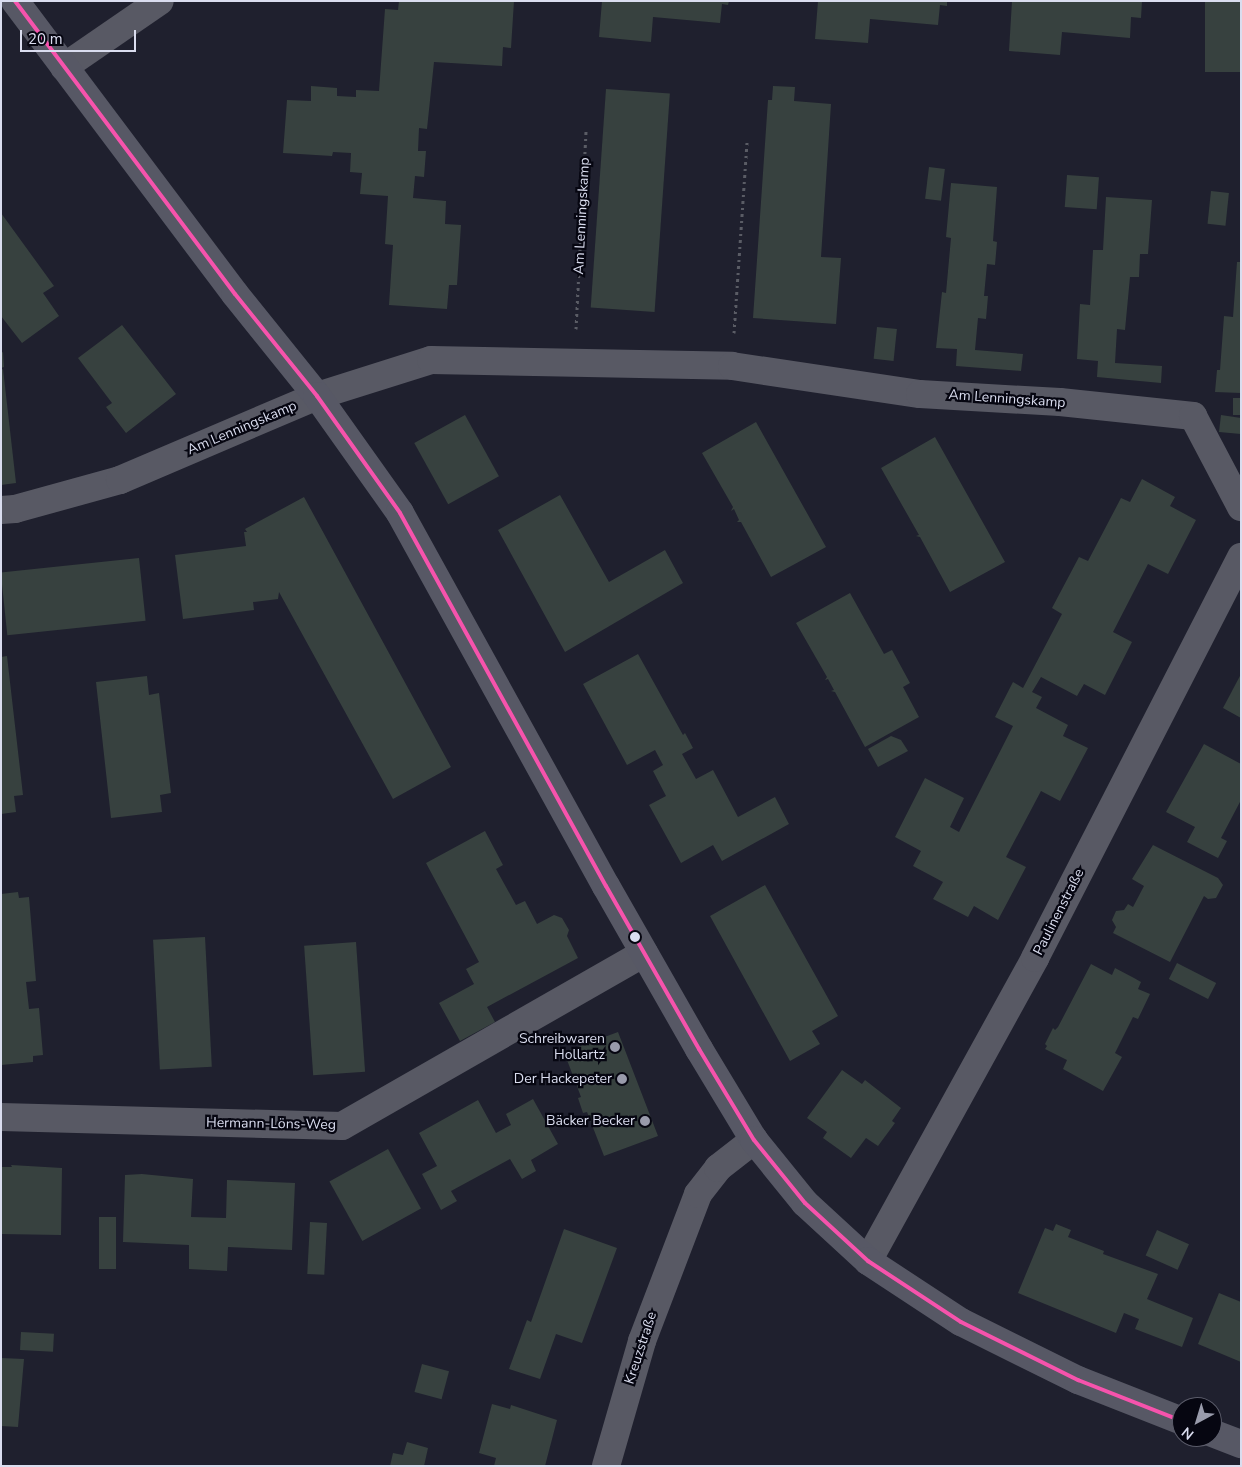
<!DOCTYPE html>
<html>
<head>
<meta charset="utf-8">
<style>
  body { margin:0 }
  #map { position:relative; width:1242px; height:1467px; overflow:hidden; background:#1f202e; font-family:"Nunito Sans",sans-serif }
  div>[style] { position:absolute }
  .building>* { inset:0; background:#37413f; transform-origin:0 0 }
  .path>* { height:3px; margin-top:-1.5px; transform-origin:0; background:repeating-linear-gradient(90deg,#5a5c65 0 2.5px,transparent 0 6.5px) }
  .minor>* { height:28px; margin:-14px; padding:0 14px; transform-origin:14px; border-radius:14px; background:#585964 }
  .secondary>* { height:28px; margin:-14px; padding:0 14px; transform-origin:14px; border-radius:14px; background:#575865 }
  .bus-1>* { height:4px; margin:-2px; padding:0 2px; transform-origin:2px; border-radius:2px; background:#f653ac }
  .dots>* { width:14px; height:14px; translate:-50% -50%; box-sizing:border-box; border:2px solid #060611; border-radius:50% }
  span { translate:-50% -50%; white-space:nowrap; text-align:center; line-height:1.15; -webkit-text-stroke:4.5px #060611; paint-order:stroke }
  .street-label { font-size:14px; color:#daddef }
  .poi-label { font-size:14px; color:#daddef }
  .right { translate:-100% -50%; text-align:right }
  .frame { position:absolute; inset:0; border:2px solid #daddef; pointer-events:none }
  .north { position:absolute; left:1172px; top:1397px; width:50px; height:50px; box-sizing:border-box; background:#060611; border:1px solid #5b5c6a; border-radius:50%; rotate:219deg; font-size:14px; font-weight:700; line-height:20px; text-align:center; color:#daddef }
  .north::after { content:''; display:block; margin:auto; width:18px; height:22px; background:#999bab; clip-path:polygon(50% 0,100% 100%,50% 72%,0 100%) }
  .scale { position:absolute; left:20px; top:30px; width:116px; height:22px; box-sizing:border-box; border:2px solid #daddef; border-top:0; padding-left:6px; font-size:15px; line-height:18px; white-space:nowrap; color:#daddef; -webkit-text-stroke:4px #060611; paint-order:stroke }
</style>
</head>
<body>
<div id="map">
  <div class="building">
    <i style="clip-path:polygon(399px 1px,514px 1px,511px 48px,503px 47px,502px 66px,434px 62px,427px 129px,419px 128px,418px 151px,426px 151px,424px 177px,415px 176px,413px 198px,446px 201px,445px 224px,461px 225px,457px 285px,449px 285px,447px 309px,389px 305px,393px 245px,385px 244px,388px 196px,360px 194px,362px 173px,350px 172px,351px 153px,333px 152px,332px 156px,283px 153px,287px 100px,311px 101px,311px 86px,337px 88px,337px 96px,356px 97px,356px 90px,379px 91px,385px 9px,398px 10px)"></i>
    <i style="clip-path:polygon(602px 1px,729px 1px,728px 5px,722px 4px,720px 23px,653px 17px,651px 42px,599px 37px)"></i>
    <i style="clip-path:polygon(818px 1px,947px 1px,947px 6px,940px 5px,938px 25px,870px 19px,868px 43px,815px 39px)"></i>
    <i style="clip-path:polygon(1012px 1px,1142px 1px,1141px 18px,1131px 17px,1130px 38px,1062px 32px,1060px 55px,1009px 51px)"></i>
    <i style="left:1205px;top:1px;width:36px;height:71px"></i>
    <i style="clip-path:polygon(773px 86px,795px 87px,794px 101px,831px 104px,821px 257px,841px 258px,836px 324px,753px 318px,768px 100px,772px 100px)"></i>
    <i style="left:606px;top:89px;width:64px;height:219px;rotate:4deg"></i>
    <i style="left:929px;top:167px;width:16px;height:32px;rotate:7deg"></i>
    <i style="left:1067px;top:175px;width:32px;height:32px;rotate:4deg"></i>
    <i style="clip-path:polygon(951px 183px,997px 187px,993px 241px,997px 242px,995px 265px,987px 264px,984px 296px,988px 296px,986px 319px,978px 318px,975px 350px,1023px 354px,1021px 371px,956px 366px,957px 349px,936px 348px,942px 292px,946px 293px,951px 238px,946px 237px)"></i>
    <i style="left:1211px;top:191px;width:18px;height:33px;rotate:6deg"></i>
    <i style="clip-path:polygon(1106px 197px,1152px 200px,1148px 254px,1140px 254px,1139px 277px,1130px 277px,1125px 330px,1117px 329px,1115px 363px,1162px 366px,1161px 383px,1097px 377px,1098px 361px,1077px 359px,1080px 304px,1090px 305px,1093px 250px,1103px 250px)"></i>
    <i style="clip-path:polygon(1px 213px,54px 286px,43px 293px,59px 316px,22px 343px,1px 316px)"></i>
    <i style="clip-path:polygon(1237px 262px,1241px 262px,1241px 393px,1215px 392px,1217px 370px,1220px 370px,1224px 316px,1233px 317px)"></i>
    <i style="clip-path:polygon(122px 325px,176px 394px,126px 433px,106px 407px,112px 403px,78px 358px)"></i>
    <i style="left:877px;top:327px;width:20px;height:32px;rotate:6deg"></i>
    <i style="clip-path:polygon(3px 352px,4px 367px,1px 368px,1px 353px)"></i>
    <i style="clip-path:polygon(3px 369px,16px 483px,1px 485px,1px 370px)"></i>
    <i style="left:1233px;top:398px;width:8px;height:17px"></i>
    <i style="left:465px;top:415px;width:70px;height:58px;rotate:61deg"></i>
    <i style="clip-path:polygon(1221px 415px,1241px 418px,1241px 434px,1219px 432px)"></i>
    <i style="clip-path:polygon(756px 422px,826px 547px,771px 577px,741px 522px,737px 522px,739px 520px,734px 509px,731px 511px,733px 507px,702px 453px)"></i>
    <i style="clip-path:polygon(935px 437px,1005px 562px,950px 592px,920px 537px,916px 536px,919px 535px,881px 468px)"></i>
    <i style="clip-path:polygon(1142px 479px,1175px 497px,1170px 506px,1196px 520px,1168px 574px,1148px 564px,1113px 632px,1132px 642px,1105px 695px,1084px 684px,1077px 696px,1041px 677px,1032px 692px,1042px 697px,1036px 708px,1068px 725px,1063px 736px,1088px 748px,1060px 801px,1041px 791px,1006px 857px,1026px 867px,998px 920px,974px 906px,968px 917px,933px 899px,943px 882px,913px 866px,921px 851px,895px 837px,925px 778px,964px 798px,950px 827px,959px 832px,1013px 726px,995px 717px,1013px 682px,1023px 688px,1062px 614px,1052px 608px,1079px 557px,1088px 561px,1121px 498px,1130px 502px)"></i>
    <i style="clip-path:polygon(560px 495px,609px 582px,665px 550px,683px 583px,565px 652px,498px 530px)"></i>
    <i style="clip-path:polygon(304px 497px,451px 767px,393px 799px,279px 592px,278px 599px,253px 602px,254px 610px,183px 619px,175px 555px,246px 546px,244px 532px,247px 532px,245px 529px)"></i>
    <i style="left:139px;top:558px;width:63px;height:139px;rotate:84deg"></i>
    <i style="clip-path:polygon(850px 593px,884px 654px,892px 650px,910px 683px,903px 687px,919px 717px,865px 747px,835px 692px,831px 691px,834px 690px,828px 679px,825px 680px,827px 677px,796px 623px)"></i>
    <i style="clip-path:polygon(638px 654px,683px 735px,685px 733px,693px 748px,682px 754px,696px 779px,713px 770px,738px 817px,775px 797px,789px 824px,722px 861px,713px 845px,681px 863px,649px 805px,666px 796px,653px 771px,663px 765px,655px 750px,627px 765px,583px 684px)"></i>
    <i style="clip-path:polygon(7px 656px,23px 795px,14px 796px,16px 812px,1px 814px,1px 657px)"></i>
    <i style="clip-path:polygon(1241px 674px,1241px 718px,1223px 708px)"></i>
    <i style="clip-path:polygon(147px 676px,149px 695px,159px 693px,171px 793px,160px 795px,162px 812px,111px 818px,96px 682px)"></i>
    <i style="clip-path:polygon(891px 736px,901px 740px,908px 751px,878px 767px,868px 749px)"></i>
    <i style="clip-path:polygon(1204px 744px,1241px 764px,1241px 800px,1221px 838px,1227px 841px,1218px 858px,1187px 842px,1195px 827px,1166px 812px)"></i>
    <i style="clip-path:polygon(485px 831px,503px 865px,496px 869px,516px 905px,525px 901px,537px 924px,554px 915px,562px 918px,569px 930px,567px 936px,578px 958px,487px 1007px,495px 1022px,460px 1041px,439px 1003px,474px 984px,466px 969px,479px 962px,426px 863px)"></i>
    <i style="clip-path:polygon(1153px 845px,1218px 878px,1223px 885px,1216px 898px,1208px 899px,1204px 896px,1170px 962px,1113px 933px,1116px 927px,1112px 920px,1116px 911px,1124px 910px,1128px 904px,1133px 907px,1144px 886px,1132px 879px)"></i>
    <i style="clip-path:polygon(765px 885px,838px 1016px,812px 1031px,820px 1044px,790px 1061px,710px 916px)"></i>
    <i style="clip-path:polygon(18px 892px,19px 898px,29px 897px,36px 981px,26px 982px,29px 1009px,39px 1008px,43px 1055px,33px 1056px,33px 1062px,1px 1065px,1px 894px)"></i>
    <i style="left:205px;top:937px;width:130px;height:52px;rotate:87deg"></i>
    <i style="left:356px;top:942px;width:130px;height:52px;rotate:86deg"></i>
    <i style="left:1177px;top:963px;width:44px;height:18px;rotate:27deg"></i>
    <i style="clip-path:polygon(1091px 964px,1112px 975px,1115px 968px,1134px 978px,1141px 982px,1138px 989px,1150px 994px,1138px 1019px,1133px 1017px,1115px 1053px,1122px 1057px,1103px 1091px,1063px 1069px,1067px 1060px,1045px 1049px,1047px 1046px,1045px 1044px,1053px 1028px,1055px 1030px,1058px 1027px)"></i>
    <i style="clip-path:polygon(618px 1032px,658px 1136px,604px 1156px,587px 1112px,583px 1113px,578px 1098px,581px 1097px,564px 1052px)"></i>
    <i style="clip-path:polygon(842px 1070px,862px 1084px,865px 1080px,901px 1108px,892px 1121px,895px 1123px,878px 1146px,866px 1138px,851px 1158px,823px 1138px,827px 1132px,807px 1118px)"></i>
    <i style="clip-path:polygon(533px 1099px,558px 1144px,531px 1160px,536px 1171px,522px 1179px,510px 1159px,451px 1191px,457px 1201px,441px 1210px,422px 1174px,437px 1166px,419px 1133px,478px 1100px,496px 1133px,511px 1125px,506px 1114px)"></i>
    <i style="left:388px;top:1149px;width:68px;height:67px;rotate:61deg"></i>
    <i style="clip-path:polygon(11px 1165px,62px 1168px,61px 1235px,1px 1234px,1px 1167px,12px 1167px)"></i>
    <i style="clip-path:polygon(142px 1174px,193px 1179px,191px 1217px,226px 1218px,227px 1180px,295px 1183px,292px 1250px,228px 1247px,227px 1271px,189px 1269px,189px 1245px,123px 1242px,125px 1175px)"></i>
    <i style="left:99px;top:1217px;width:17px;height:52px"></i>
    <i style="left:310px;top:1222px;width:17px;height:52px;rotate:3deg"></i>
    <i style="clip-path:polygon(1056px 1224px,1071px 1230px,1068px 1237px,1104px 1251px,1103px 1254px,1158px 1274px,1147px 1299px,1193px 1318px,1182px 1347px,1135px 1329px,1139px 1319px,1124px 1313px,1116px 1333px,1018px 1293px,1045px 1228px,1053px 1231px)"></i>
    <i style="clip-path:polygon(564px 1229px,617px 1248px,582px 1343px,556px 1334px,540px 1379px,509px 1369px,527px 1320px,531px 1322px)"></i>
    <i style="left:1157px;top:1230px;width:35px;height:28px;rotate:24deg"></i>
    <i style="clip-path:polygon(1219px 1293px,1241px 1302px,1241px 1362px,1198px 1344px)"></i>
    <i style="left:21px;top:1332px;width:33px;height:18px;rotate:3deg"></i>
    <i style="clip-path:polygon(1px 1358px,24px 1359px,18px 1427px,1px 1426px)"></i>
    <i style="left:422px;top:1364px;width:28px;height:29px;rotate:15deg"></i>
    <i style="clip-path:polygon(492px 1404px,510px 1409px,511px 1405px,557px 1420px,545px 1466px,494px 1466px,496px 1458px,479px 1453px)"></i>
    <i style="clip-path:polygon(407px 1442px,428px 1448px,424px 1466px,390px 1466px,393px 1453px,403px 1455px)"></i>
  </div>
  <div class="path">
    <i style="left:576px;top:329px;width:199px;rotate:-87.1deg"></i>
    <i style="left:734px;top:333px;width:191px;rotate:-86.1deg"></i>
  </div>
  <div class="minor">
    <i style="left:64px;top:67px;width:116px;rotate:-34.5deg"></i>
    <i style="left:1px;top:510px;width:14px;rotate:-4deg"></i>
    <i style="left:15px;top:509px;width:109px;rotate:-15.4deg"></i>
    <i style="left:120px;top:480px;width:214px;rotate:-23.1deg"></i>
    <i style="left:317px;top:396px;width:120px;rotate:-17.5deg"></i>
    <i style="left:431px;top:360px;width:301px;rotate:1.1deg"></i>
    <i style="left:732px;top:366px;width:190px;rotate:8.5deg"></i>
    <i style="left:920px;top:394px;width:140px;rotate:3.3deg"></i>
    <i style="left:1060px;top:402px;width:134px;rotate:6deg"></i>
    <i style="left:1193px;top:416px;width:103px;rotate:62.2deg"></i>
    <i style="left:1px;top:1117px;width:341px;rotate:1.5deg"></i>
    <i style="left:342px;top:1126px;width:348px;rotate:-29.8deg"></i>
    <i style="left:868px;top:1261px;width:346px;rotate:-61.1deg"></i>
    <i style="left:1035px;top:958px;width:451px;rotate:-62.8deg"></i>
    <i style="left:606px;top:1466px;width:130px;rotate:-73.9deg"></i>
    <i style="left:642px;top:1341px;width:157px;rotate:-69.1deg"></i>
    <i style="left:698px;top:1194px;width:33px;rotate:-52deg"></i>
    <i style="left:718px;top:1168px;width:46px;rotate:-37.9deg"></i>
  </div>
  <div class="secondary">
    <i style="left:15px;top:1px;width:366px;rotate:53.1deg"></i>
    <i style="left:235px;top:294px;width:131px;rotate:51.2deg"></i>
    <i style="left:317px;top:396px;width:143px;rotate:54.6deg"></i>
    <i style="left:400px;top:513px;width:426px;rotate:61.1deg"></i>
    <i style="left:606px;top:886px;width:188px;rotate:60.3deg"></i>
    <i style="left:699px;top:1049px;width:106px;rotate:58.9deg"></i>
    <i style="left:754px;top:1140px;width:81px;rotate:51deg"></i>
    <i style="left:805px;top:1203px;width:86px;rotate:42.6deg"></i>
    <i style="left:868px;top:1261px;width:111px;rotate:33.3deg"></i>
    <i style="left:961px;top:1322px;width:131px;rotate:26.4deg"></i>
    <i style="left:1078px;top:1380px;width:112px;rotate:21.5deg"></i>
    <i style="left:1212px;top:1433px;width:31px;rotate:21deg"></i>
  </div>
  <div class="bus-1">
    <i style="left:15px;top:1px;width:366px;rotate:53.1deg"></i>
    <i style="left:235px;top:294px;width:131px;rotate:51.2deg"></i>
    <i style="left:317px;top:396px;width:143px;rotate:54.6deg"></i>
    <i style="left:400px;top:513px;width:426px;rotate:61.1deg"></i>
    <i style="left:606px;top:886px;width:188px;rotate:60.3deg"></i>
    <i style="left:699px;top:1049px;width:106px;rotate:58.9deg"></i>
    <i style="left:754px;top:1140px;width:81px;rotate:51deg"></i>
    <i style="left:805px;top:1203px;width:86px;rotate:42.6deg"></i>
    <i style="left:868px;top:1261px;width:111px;rotate:33.3deg"></i>
    <i style="left:961px;top:1322px;width:131px;rotate:26.4deg"></i>
    <i style="left:1078px;top:1380px;width:112px;rotate:21.5deg"></i>
  </div>
  <div class="dots">
    <i style="left:635px;top:937px;background:#daddef"></i>
    <i style="left:615px;top:1047px;background:#999bab"></i>
    <i style="left:622px;top:1079px;background:#999bab"></i>
    <i style="left:645px;top:1121px;background:#999bab"></i>
  </div>
  <div class="street-label">
    <span style="left:582px;top:216px;rotate:-87deg">Am Lenningskamp</span>
    <span style="left:1007px;top:399px;rotate:4deg">Am Lenningskamp</span>
    <span style="left:242px;top:428px;rotate:-23deg">Am Lenningskamp</span>
    <span style="left:1059px;top:912px;rotate:-63deg">Paulinenstraße</span>
    <span style="left:271px;top:1124px;rotate:1deg">Hermann-Löns-Weg</span>
    <span style="left:641px;top:1348px;rotate:-72deg">Kreuzstraße</span>
  </div>
  <div class="poi-label">
    <span class="right" style="left:605px;top:1047px">Schreibwaren<br>Hollartz</span>
    <span class="right" style="left:612px;top:1079px">Der Hackepeter</span>
    <span class="right" style="left:635px;top:1121px">Bäcker Becker</span>
  </div>
  <div class="frame"></div>
  <div class="north">N</div>
  <div class="scale">20 m</div>
</div>
</body>
</html>
